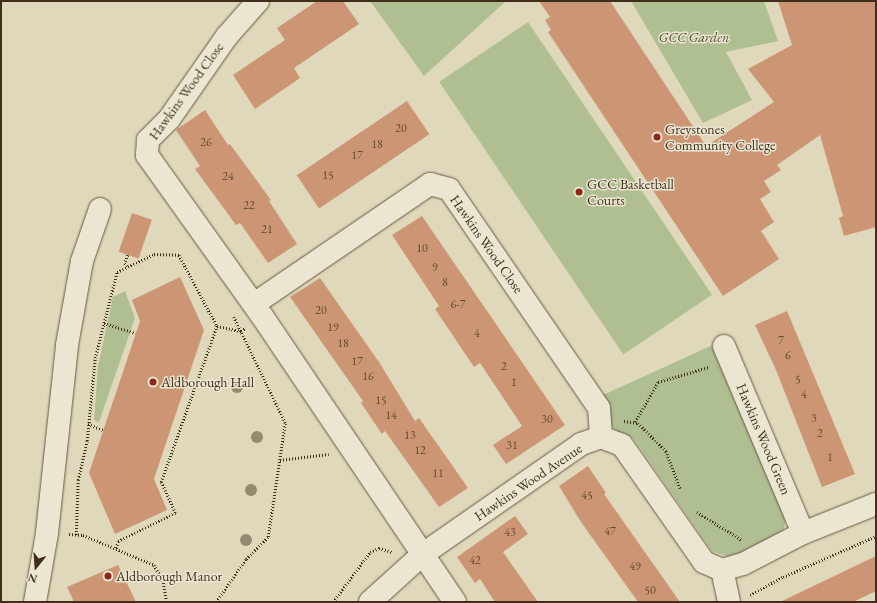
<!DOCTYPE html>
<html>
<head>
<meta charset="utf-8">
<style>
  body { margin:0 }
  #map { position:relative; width:877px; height:603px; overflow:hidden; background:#e0d8ba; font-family:"EB Garamond",serif }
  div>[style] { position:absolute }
  .green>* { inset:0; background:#b0bf92; transform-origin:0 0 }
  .building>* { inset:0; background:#cc9675; transform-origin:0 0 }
  .path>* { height:2.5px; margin-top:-1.25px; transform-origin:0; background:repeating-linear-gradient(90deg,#3f2e19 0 1px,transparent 0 3px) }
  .roads { filter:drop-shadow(0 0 1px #675841) drop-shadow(0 0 1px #675841) }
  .minor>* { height:22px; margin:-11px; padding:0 11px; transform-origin:11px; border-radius:11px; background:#ebe6d2 }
  .trees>* { width:12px; height:12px; margin:-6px; border-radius:50%; background:#948a6f }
  .dots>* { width:11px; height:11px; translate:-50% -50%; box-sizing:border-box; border:2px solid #ebe6d2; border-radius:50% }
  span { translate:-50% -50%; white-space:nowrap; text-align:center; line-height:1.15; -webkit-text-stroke:3px #ebe6d2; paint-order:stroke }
  .number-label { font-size:12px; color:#624830 }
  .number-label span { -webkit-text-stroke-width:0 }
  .park-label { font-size:14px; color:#564b31; font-style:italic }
  .street-label { font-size:14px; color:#3f2e19 }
  .poi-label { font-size:14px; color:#3f2e19 }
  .left { translate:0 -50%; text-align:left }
  .frame { position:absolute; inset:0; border:2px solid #3f2e19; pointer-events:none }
  .north { position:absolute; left:16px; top:547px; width:40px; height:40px; -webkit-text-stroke:3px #ebe6d2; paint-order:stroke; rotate:197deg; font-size:11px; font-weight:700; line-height:16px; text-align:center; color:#3f2e19 }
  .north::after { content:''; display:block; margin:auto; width:14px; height:18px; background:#3f2e19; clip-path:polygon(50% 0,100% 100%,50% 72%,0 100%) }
</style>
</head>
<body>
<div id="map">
  <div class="green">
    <i style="clip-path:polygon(370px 1px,506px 1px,424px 76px)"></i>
    <i style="clip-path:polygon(631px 1px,764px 1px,778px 41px,726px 52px,752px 100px,703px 123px)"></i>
    <i style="left:528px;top:22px;width:329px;height:107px;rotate:56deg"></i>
    <i style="clip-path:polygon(125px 291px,135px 318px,99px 422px,94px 420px,98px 366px,113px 297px)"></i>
    <i style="clip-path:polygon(715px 344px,787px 515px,783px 533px,734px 559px,712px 551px,633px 438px,616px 431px,608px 420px,603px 395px)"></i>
  </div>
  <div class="building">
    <i style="clip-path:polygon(317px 1px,343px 1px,359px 24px,294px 68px,300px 78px,255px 109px,233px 75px,285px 40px,277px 28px)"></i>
    <i style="clip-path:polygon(539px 1px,610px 1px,706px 146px,774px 102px,748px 69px,792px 45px,778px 1px,876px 1px,876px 227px,844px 236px,839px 218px,843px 216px,820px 135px,777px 165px,781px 170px,764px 181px,771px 192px,760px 199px,774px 222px,761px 231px,779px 259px,723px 296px,548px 32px,551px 30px,545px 20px,550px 17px)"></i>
    <i style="left:407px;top:101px;width:40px;height:133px;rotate:56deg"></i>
    <i style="clip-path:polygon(205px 110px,228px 145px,230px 144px,271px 200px,269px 201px,297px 244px,268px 263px,240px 223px,236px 225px,195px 169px,200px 166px,176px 130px)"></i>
    <i style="left:132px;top:213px;width:21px;height:41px;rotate:19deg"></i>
    <i style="clip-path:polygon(422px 216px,565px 425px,506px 464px,493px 445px,522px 426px,480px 363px,474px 367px,435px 309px,439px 306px,392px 235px)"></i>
    <i style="clip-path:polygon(180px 277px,204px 330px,154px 479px,167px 510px,115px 534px,89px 473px,140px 321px,132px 300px)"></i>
    <i style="clip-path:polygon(320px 278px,379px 362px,415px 421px,419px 418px,468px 488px,439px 507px,385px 431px,382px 434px,361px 403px,363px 401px,290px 297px)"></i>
    <i style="clip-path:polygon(787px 311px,855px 474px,822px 487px,776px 370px,755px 325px)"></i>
    <i style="clip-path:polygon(588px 466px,606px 493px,604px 494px,680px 602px,638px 602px,581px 522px,559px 486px)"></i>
    <i style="clip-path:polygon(515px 516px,528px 534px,503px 552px,538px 602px,495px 602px,480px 579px,475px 583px,457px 557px)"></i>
    <i style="clip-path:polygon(876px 556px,876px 591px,853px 602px,780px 602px)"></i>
    <i style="clip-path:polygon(118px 565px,136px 602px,74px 602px,67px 587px)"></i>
  </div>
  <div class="path">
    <i style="left:128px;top:255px;width:9px;rotate:111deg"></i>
    <i style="left:125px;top:263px;width:5px;rotate:53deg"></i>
    <i style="left:104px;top:323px;width:33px;rotate:18deg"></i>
    <i style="left:624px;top:421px;width:14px;rotate:8deg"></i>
    <i style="left:638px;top:423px;width:40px;rotate:45deg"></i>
    <i style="left:666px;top:451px;width:40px;rotate:69deg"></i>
    <i style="left:635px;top:422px;width:46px;rotate:-60.1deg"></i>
    <i style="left:658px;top:382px;width:53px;rotate:-16.4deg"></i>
    <i style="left:88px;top:424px;width:16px;rotate:22deg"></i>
    <i style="left:280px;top:460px;width:49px;rotate:-7deg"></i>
    <i style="left:697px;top:512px;width:53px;rotate:31.9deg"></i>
    <i style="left:69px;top:534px;width:14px;rotate:4deg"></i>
    <i style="left:83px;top:535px;width:77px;rotate:22.9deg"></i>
    <i style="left:154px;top:565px;width:17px;rotate:59deg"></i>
    <i style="left:163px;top:580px;width:22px;rotate:80deg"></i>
    <i style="left:76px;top:535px;width:55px;rotate:-87.9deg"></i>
    <i style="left:78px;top:480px;width:40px;rotate:-77deg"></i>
    <i style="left:87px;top:441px;width:83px;rotate:-84.5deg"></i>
    <i style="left:95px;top:358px;width:89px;rotate:-75.7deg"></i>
    <i style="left:117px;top:272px;width:41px;rotate:-25.9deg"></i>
    <i style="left:154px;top:254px;width:25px;rotate:2deg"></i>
    <i style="left:179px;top:255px;width:81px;rotate:61.8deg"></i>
    <i style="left:217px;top:326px;width:25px;rotate:12deg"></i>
    <i style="left:241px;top:331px;width:5px;rotate:-37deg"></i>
    <i style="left:116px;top:548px;width:7px;rotate:-74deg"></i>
    <i style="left:118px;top:541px;width:64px;rotate:-26.2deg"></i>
    <i style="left:175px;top:513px;width:34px;rotate:-114deg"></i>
    <i style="left:161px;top:482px;width:166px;rotate:-70.3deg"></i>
    <i style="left:750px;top:595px;width:38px;rotate:-29deg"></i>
    <i style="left:783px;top:577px;width:102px;rotate:-23.8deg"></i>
    <i style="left:216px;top:602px;width:52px;rotate:-55.1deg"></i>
    <i style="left:246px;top:559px;width:31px;rotate:-45deg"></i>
    <i style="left:268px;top:537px;width:115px;rotate:-81.5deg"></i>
    <i style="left:285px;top:423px;width:119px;rotate:-115.9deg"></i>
    <i style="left:333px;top:602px;width:62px;rotate:-53.5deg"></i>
    <i style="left:370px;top:552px;width:10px;rotate:-24deg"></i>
    <i style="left:379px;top:548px;width:14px;rotate:17deg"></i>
  </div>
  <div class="roads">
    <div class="minor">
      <i style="left:258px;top:1px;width:47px;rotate:131.5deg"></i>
      <i style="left:227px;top:36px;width:101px;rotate:124.9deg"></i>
      <i style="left:169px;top:119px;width:30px;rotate:135deg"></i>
      <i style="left:148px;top:140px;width:15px;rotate:94deg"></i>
      <i style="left:147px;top:155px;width:198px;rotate:54.5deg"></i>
      <i style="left:262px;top:316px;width:345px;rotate:56deg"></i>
      <i style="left:254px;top:304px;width:213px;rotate:-34.3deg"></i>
      <i style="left:430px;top:184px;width:20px;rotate:15deg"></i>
      <i style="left:449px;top:189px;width:265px;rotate:55.6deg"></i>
      <i style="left:599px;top:408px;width:29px;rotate:86deg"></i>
      <i style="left:724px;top:346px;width:203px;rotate:67.1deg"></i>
      <i style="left:35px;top:602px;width:70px;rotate:-80.1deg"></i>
      <i style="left:47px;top:533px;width:189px;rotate:-83.9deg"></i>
      <i style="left:67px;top:345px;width:85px;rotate:-79.9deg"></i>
      <i style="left:82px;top:261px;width:55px;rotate:-70.9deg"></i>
      <i style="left:370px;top:602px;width:72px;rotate:-42.2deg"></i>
      <i style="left:423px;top:554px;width:193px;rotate:-34.8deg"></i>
      <i style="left:581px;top:444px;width:21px;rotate:-19deg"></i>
      <i style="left:601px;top:437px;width:22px;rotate:21deg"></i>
      <i style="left:622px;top:445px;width:143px;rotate:55deg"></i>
      <i style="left:704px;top:562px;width:20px;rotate:24deg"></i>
      <i style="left:729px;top:602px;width:33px;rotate:-102deg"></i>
      <i style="left:722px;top:570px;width:22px;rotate:-16deg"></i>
      <i style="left:743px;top:564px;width:68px;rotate:-27.3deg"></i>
      <i style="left:803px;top:533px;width:79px;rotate:-21.7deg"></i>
    </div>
  </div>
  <div class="trees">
    <i style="left:237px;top:387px"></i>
    <i style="left:257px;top:437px"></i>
    <i style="left:251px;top:490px"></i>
    <i style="left:246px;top:540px"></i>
  </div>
  <div class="dots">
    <i style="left:657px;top:137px;background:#8f2418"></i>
    <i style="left:579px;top:192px;background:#8f2418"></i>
    <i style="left:153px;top:382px;background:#8f2418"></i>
    <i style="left:108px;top:576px;background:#8f2418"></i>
  </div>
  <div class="number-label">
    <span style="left:401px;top:129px">20</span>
    <span style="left:206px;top:143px">26</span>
    <span style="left:377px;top:145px">18</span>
    <span style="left:357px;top:156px">17</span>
    <span style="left:328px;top:176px">15</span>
    <span style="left:228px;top:177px">24</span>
    <span style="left:249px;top:206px">22</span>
    <span style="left:267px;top:230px">21</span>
    <span style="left:422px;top:249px">10</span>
    <span style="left:435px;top:268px">9</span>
    <span style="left:445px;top:283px">8</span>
    <span style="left:458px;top:305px">6-7</span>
    <span style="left:321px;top:311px">20</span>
    <span style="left:333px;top:328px">19</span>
    <span style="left:477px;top:334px">4</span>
    <span style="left:781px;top:341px">7</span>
    <span style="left:343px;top:344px">18</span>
    <span style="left:788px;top:356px">6</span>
    <span style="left:357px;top:362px">17</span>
    <span style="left:504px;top:367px">2</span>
    <span style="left:368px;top:377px">16</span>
    <span style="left:798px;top:380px">5</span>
    <span style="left:514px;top:383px">1</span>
    <span style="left:804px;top:395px">4</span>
    <span style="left:381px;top:401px">15</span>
    <span style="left:391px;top:416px">14</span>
    <span style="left:814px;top:419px">3</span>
    <span style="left:547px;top:420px">30</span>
    <span style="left:820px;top:434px">2</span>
    <span style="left:410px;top:436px">13</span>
    <span style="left:512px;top:446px">31</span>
    <span style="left:420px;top:451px">12</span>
    <span style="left:830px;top:458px">1</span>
    <span style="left:438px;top:474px">11</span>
    <span style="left:587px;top:496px">45</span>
    <span style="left:610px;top:532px">47</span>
    <span style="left:510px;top:533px">43</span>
    <span style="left:475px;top:561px">42</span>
    <span style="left:635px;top:567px">49</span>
    <span style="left:650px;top:591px">50</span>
  </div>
  <div class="park-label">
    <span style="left:694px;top:37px">GCC Garden</span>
  </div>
  <div class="street-label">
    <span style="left:186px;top:91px;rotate:-54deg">Hawkins Wood Close</span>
    <span style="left:487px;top:244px;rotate:55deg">Hawkins Wood Close</span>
    <span style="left:764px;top:439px;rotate:67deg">Hawkins Wood Green</span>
    <span style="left:528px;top:482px;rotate:-34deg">Hawkins Wood Avenue</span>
  </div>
  <div class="poi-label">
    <span class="left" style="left:665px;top:137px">Greystones<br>Community College</span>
    <span class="left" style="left:587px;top:192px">GCC Basketball<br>Courts</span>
    <span class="left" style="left:161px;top:382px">Aldborough Hall</span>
    <span class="left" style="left:116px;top:576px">Aldborough Manor</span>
  </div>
  <div class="frame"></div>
  <div class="north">N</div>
</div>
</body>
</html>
